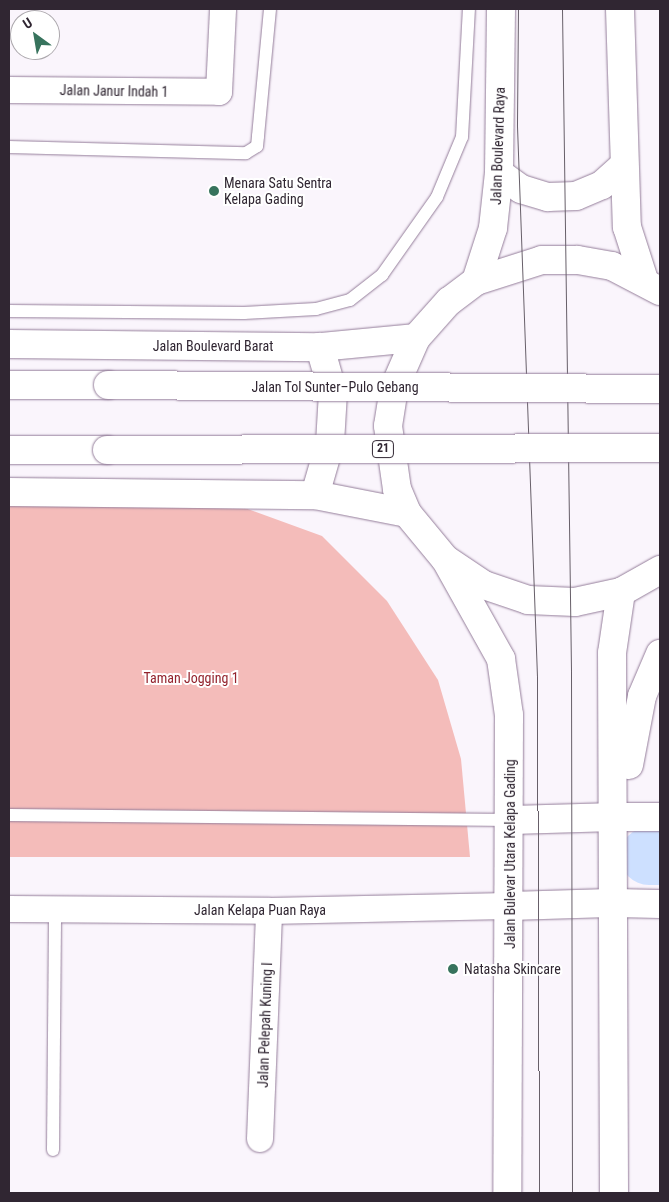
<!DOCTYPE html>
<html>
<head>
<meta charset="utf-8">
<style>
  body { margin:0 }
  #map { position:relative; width:669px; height:1202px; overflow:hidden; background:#faf5fc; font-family:"Roboto Condensed",sans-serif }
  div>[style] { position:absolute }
  .green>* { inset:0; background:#f4bcba }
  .river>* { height:58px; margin:-29px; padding:0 29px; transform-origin:29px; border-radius:29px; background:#cde0ff }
  .roads { filter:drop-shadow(0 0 1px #947d9a) drop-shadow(0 0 1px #947d9a) }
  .lane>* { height:12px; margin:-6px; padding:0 6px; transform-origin:6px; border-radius:6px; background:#fff }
  .street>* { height:26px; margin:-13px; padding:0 13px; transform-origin:13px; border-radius:13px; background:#fff }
  .secondary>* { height:28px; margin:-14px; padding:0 14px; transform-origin:14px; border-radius:14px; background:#fff }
  .highway>* { height:28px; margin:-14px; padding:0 14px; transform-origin:14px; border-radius:14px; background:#fff }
  .tram>* { height:1px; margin:-0.5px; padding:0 0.5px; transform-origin:0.5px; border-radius:0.5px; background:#675f69 }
  .bridges { filter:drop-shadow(0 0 1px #947d9a) drop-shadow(0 0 1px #947d9a) }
  .highway-bridge>* { height:28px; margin:-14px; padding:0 14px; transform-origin:14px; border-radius:14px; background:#fff }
  .dots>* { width:14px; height:14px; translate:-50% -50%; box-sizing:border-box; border:2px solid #fff; border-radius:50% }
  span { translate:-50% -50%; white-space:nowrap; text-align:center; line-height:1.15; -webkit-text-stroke:4px #fff; paint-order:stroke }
  .shield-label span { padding:1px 4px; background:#fff; border:1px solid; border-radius:4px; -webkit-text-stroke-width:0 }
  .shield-label { font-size:12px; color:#302632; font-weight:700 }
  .street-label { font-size:14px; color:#302632 }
  .poi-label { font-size:14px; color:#302632 }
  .left { translate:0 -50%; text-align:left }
  .park-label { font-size:14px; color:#93232d }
  .frame { position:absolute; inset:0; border:10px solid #302632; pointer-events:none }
  .north { position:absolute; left:10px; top:10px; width:50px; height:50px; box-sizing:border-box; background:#fff; border:1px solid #aca8ad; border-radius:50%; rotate:328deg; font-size:14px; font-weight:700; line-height:20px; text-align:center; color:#302632 }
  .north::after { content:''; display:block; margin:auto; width:18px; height:22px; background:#37735d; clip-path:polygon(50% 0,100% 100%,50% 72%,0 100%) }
</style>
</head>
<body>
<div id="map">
  <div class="green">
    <i style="clip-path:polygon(220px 499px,322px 536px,387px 601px,438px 680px,461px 759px,470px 857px,9px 857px,9px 506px)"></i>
  </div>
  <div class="river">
    <i style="left:649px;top:856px;width:11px"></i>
  </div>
  <div class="roads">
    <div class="lane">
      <i style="left:9px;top:147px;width:237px;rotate:1.5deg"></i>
      <i style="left:246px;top:153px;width:13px;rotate:-32deg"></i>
      <i style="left:257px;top:146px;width:10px;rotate:-84deg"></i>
      <i style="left:258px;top:136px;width:128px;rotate:-84.6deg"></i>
      <i style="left:9px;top:311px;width:235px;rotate:0.5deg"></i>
      <i style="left:244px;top:313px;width:72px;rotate:-3.2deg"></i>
      <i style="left:316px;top:309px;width:35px;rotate:-15deg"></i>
      <i style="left:350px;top:300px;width:41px;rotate:-38deg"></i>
      <i style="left:382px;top:275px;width:95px;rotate:-54.8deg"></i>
      <i style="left:437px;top:197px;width:65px;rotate:-67.4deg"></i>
      <i style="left:462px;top:137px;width:128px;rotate:-86.9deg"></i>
      <i style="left:9px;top:815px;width:502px;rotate:0.57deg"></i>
      <i style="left:53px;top:1150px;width:241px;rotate:-89.5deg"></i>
    </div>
    <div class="street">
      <i style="left:9px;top:90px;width:210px;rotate:0.5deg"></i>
      <i style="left:219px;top:92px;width:83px;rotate:-87.2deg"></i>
      <i style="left:9px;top:909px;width:260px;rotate:0.4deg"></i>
      <i style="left:269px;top:911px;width:241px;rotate:-1.2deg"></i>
      <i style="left:260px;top:1139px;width:228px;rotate:-87.7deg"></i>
    </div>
    <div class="secondary">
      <i style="left:620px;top:9px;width:218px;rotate:88.2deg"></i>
      <i style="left:627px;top:227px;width:56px;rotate:72.2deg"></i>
      <i style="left:499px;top:173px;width:27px;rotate:36deg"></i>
      <i style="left:521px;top:189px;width:28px;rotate:17deg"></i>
      <i style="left:548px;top:197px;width:28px;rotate:-2deg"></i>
      <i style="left:576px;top:196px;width:28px;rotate:-23deg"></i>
      <i style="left:602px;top:185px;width:27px;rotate:-42deg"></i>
      <i style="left:476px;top:281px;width:56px;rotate:-72.2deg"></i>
      <i style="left:493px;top:228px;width:55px;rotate:-83.8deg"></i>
      <i style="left:499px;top:173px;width:164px;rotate:-89.3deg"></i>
      <i style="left:660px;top:291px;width:54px;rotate:-152.5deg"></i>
      <i style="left:612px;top:266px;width:36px;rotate:-170deg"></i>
      <i style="left:577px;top:260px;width:35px;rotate:180deg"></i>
      <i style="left:542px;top:260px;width:69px;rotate:162.3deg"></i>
      <i style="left:476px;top:281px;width:34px;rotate:143deg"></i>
      <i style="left:449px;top:301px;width:50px;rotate:131.7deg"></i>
      <i style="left:416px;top:338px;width:55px;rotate:113.7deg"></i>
      <i style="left:394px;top:388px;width:38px;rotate:99deg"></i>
      <i style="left:388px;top:426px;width:64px;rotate:81.9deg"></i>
      <i style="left:397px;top:489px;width:26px;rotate:67deg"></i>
      <i style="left:407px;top:513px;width:60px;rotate:50.4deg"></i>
      <i style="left:445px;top:559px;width:47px;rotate:33.7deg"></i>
      <i style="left:484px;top:585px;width:46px;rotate:18.8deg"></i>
      <i style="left:528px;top:600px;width:47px;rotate:2.4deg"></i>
      <i style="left:575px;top:602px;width:47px;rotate:-12.3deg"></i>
      <i style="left:621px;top:592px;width:45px;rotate:-29.4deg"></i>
      <i style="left:9px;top:344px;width:311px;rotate:0.6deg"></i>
      <i style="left:320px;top:347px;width:96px;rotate:-5.4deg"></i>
      <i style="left:9px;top:492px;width:306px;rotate:0.6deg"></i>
      <i style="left:315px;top:495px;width:94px;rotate:11.1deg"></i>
      <i style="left:315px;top:495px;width:54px;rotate:-73.9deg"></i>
      <i style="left:330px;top:443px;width:50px;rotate:-86.6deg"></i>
      <i style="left:333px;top:393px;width:48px;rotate:-105.8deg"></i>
      <i style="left:448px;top:564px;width:109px;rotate:60.8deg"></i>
      <i style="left:501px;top:659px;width:57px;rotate:81.9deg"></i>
      <i style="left:509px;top:715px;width:478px;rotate:90.2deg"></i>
      <i style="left:629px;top:765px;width:70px;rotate:-79.3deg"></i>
      <i style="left:642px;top:696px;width:46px;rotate:-66.8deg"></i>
      <i style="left:624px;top:817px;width:36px"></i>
      <i style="left:512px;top:820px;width:103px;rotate:-1.7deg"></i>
      <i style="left:615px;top:903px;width:45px;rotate:1.3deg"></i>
      <i style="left:510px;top:906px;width:100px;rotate:-1.7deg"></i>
      <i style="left:614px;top:1193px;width:540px;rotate:-90.21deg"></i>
      <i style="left:612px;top:653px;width:62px;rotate:-81.6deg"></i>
    </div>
    <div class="highway">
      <i style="left:9px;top:385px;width:99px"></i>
      <i style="left:9px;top:450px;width:98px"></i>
    </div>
  </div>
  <div class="tram">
    <i style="left:518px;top:9px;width:117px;rotate:90.5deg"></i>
    <i style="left:517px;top:126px;width:550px;rotate:87.92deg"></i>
    <i style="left:537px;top:676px;width:517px;rotate:89.78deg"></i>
    <i style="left:562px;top:9px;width:662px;rotate:89.22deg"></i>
    <i style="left:571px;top:671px;width:522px;rotate:89.89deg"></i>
  </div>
  <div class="bridges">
    <div class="highway-bridge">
      <i style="left:108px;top:385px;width:552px;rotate:0.42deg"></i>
      <i style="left:107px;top:450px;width:553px;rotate:-0.21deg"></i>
    </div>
  </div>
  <div class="dots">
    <i style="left:214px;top:191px;background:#37735d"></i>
    <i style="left:453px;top:969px;background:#37735d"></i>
  </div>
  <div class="shield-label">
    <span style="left:383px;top:449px">21</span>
  </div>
  <div class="street-label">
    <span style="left:114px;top:91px;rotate:1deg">Jalan Janur Indah 1</span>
    <span style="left:498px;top:146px;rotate:-88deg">Jalan Boulevard Raya</span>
    <span style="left:213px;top:346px">Jalan Boulevard Barat</span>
    <span style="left:335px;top:387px">Jalan Tol Sunter–Pulo Gebang</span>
    <span style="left:510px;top:854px;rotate:-90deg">Jalan Bulevar Utara Kelapa Gading</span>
    <span style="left:260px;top:910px">Jalan Kelapa Puan Raya</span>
    <span style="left:265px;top:1025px;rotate:-88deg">Jalan Pelepah Kuning I</span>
  </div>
  <div class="poi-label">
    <span class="left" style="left:224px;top:191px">Menara Satu Sentra<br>Kelapa Gading</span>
    <span class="left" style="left:464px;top:969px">Natasha Skincare</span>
  </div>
  <div class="park-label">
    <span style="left:191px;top:678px">Taman Jogging 1</span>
  </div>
  <div class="frame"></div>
  <div class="north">U</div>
</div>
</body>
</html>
